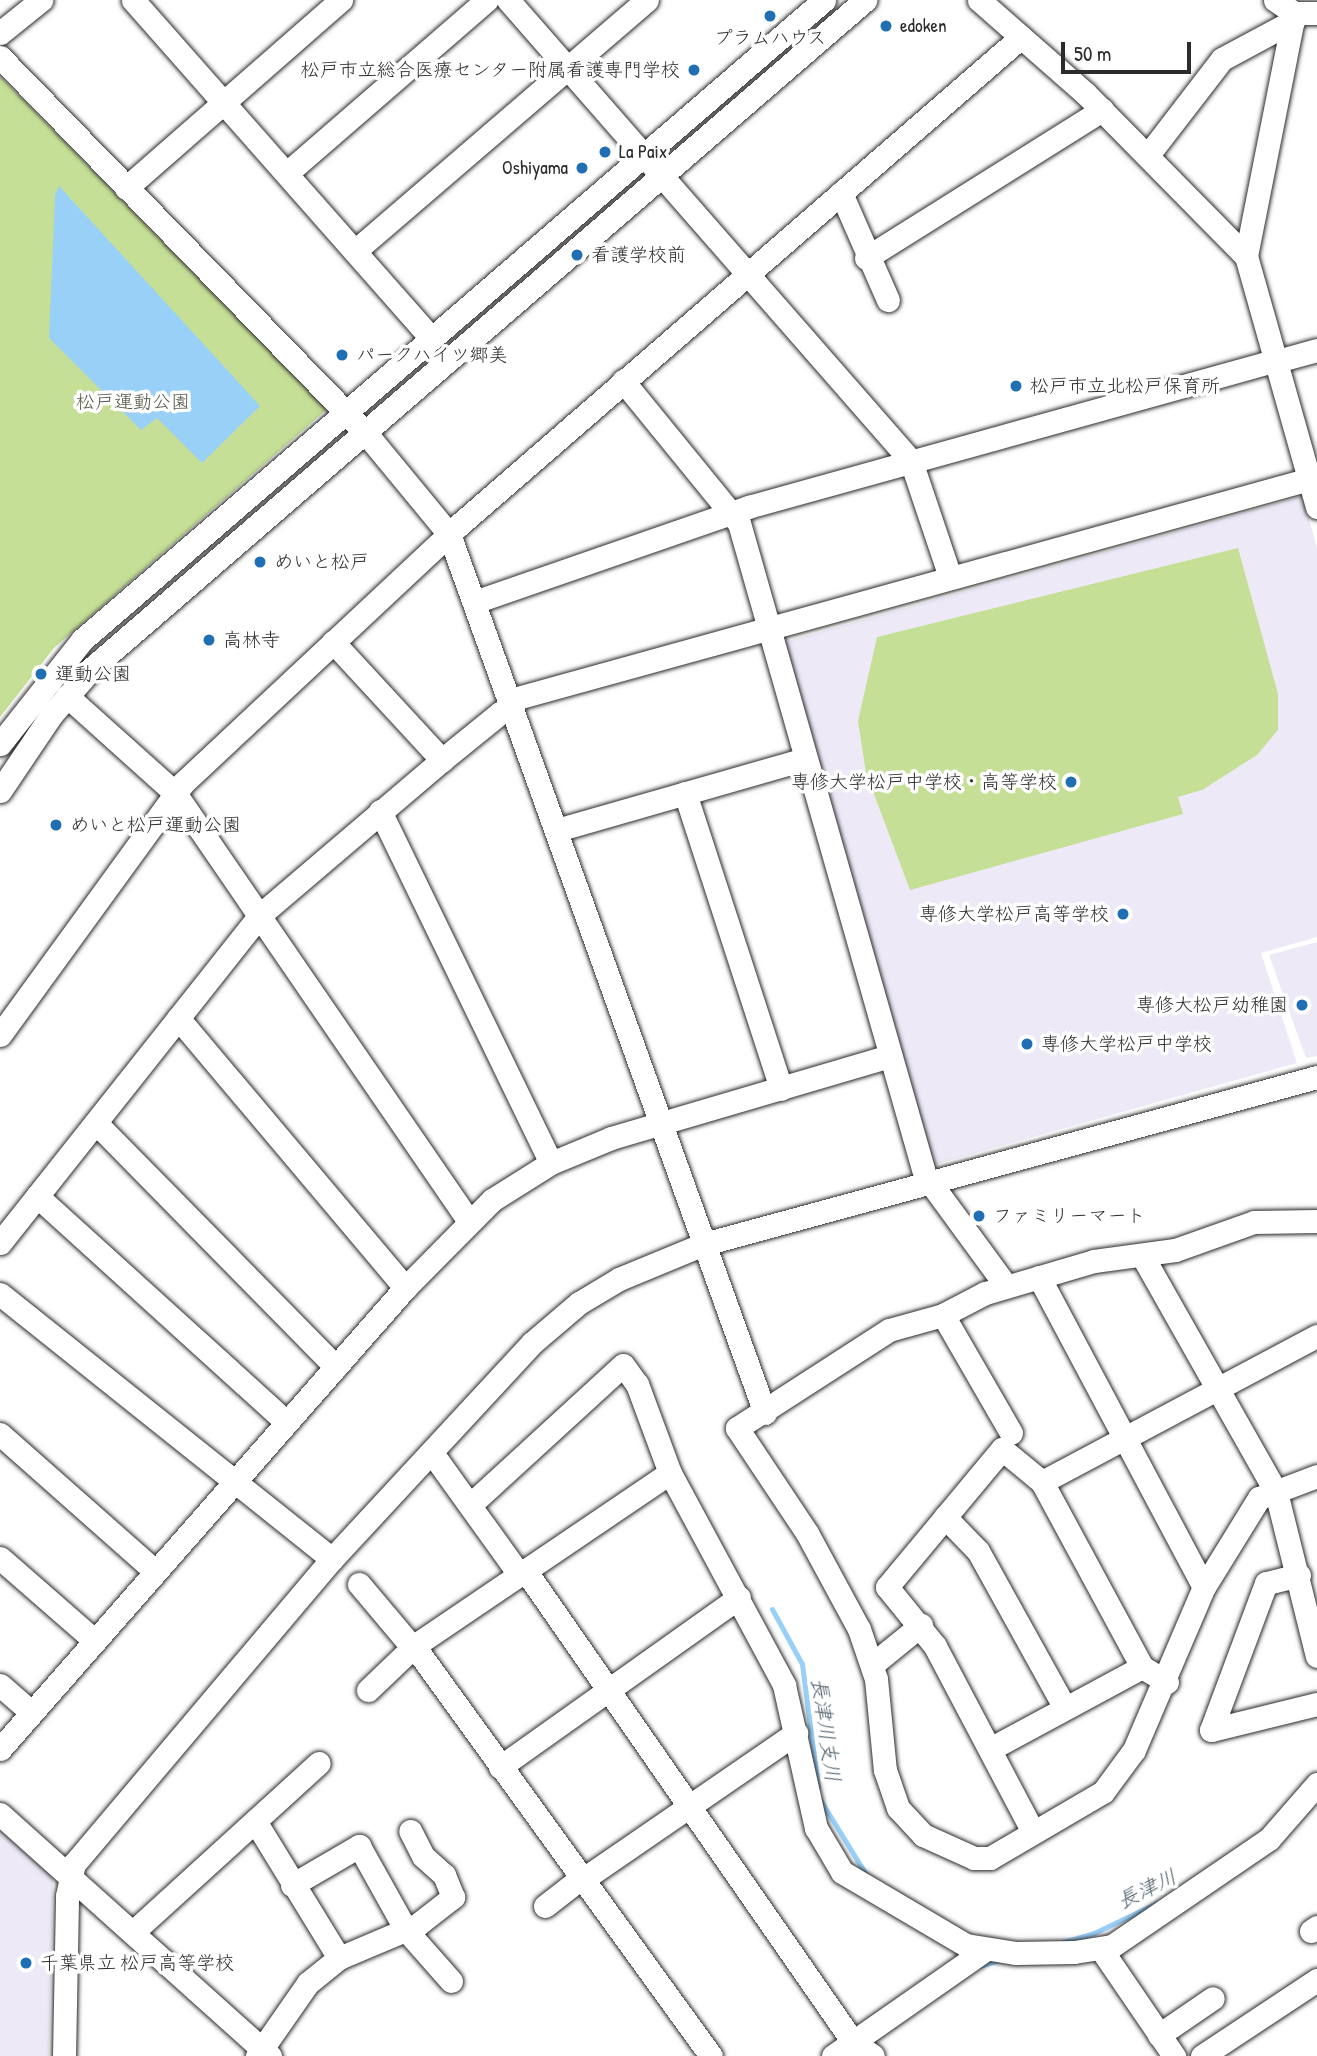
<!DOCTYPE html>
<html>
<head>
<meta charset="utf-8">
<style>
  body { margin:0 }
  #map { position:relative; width:1317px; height:2056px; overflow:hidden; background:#fff; font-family:"Patrick Hand","Klee One",sans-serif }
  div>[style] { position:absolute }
  .built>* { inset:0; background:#eee9f7 }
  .green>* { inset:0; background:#c5df96 }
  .water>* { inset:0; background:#99d0f8 }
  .stream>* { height:5px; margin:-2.5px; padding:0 2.5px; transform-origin:2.5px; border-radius:2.5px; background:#99d0f8 }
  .roads { filter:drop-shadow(0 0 2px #2b2b2b) drop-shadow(0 0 2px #2b2b2b) }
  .minor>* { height:23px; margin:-11.5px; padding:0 11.5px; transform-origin:11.5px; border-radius:11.5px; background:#fff }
  .dots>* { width:19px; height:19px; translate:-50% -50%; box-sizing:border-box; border:4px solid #fff; border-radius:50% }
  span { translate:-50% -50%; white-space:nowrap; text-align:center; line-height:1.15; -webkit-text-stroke:7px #fff; paint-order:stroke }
  .poi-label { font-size:19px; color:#2b2b2b }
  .left { translate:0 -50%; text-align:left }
  .right { translate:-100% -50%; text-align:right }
  .park-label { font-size:19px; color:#525846 }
  .water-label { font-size:21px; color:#4c5d68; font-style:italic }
  .scale { position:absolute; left:1061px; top:42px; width:130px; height:32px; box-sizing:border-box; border:4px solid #2b2b2b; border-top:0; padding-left:9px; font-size:21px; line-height:24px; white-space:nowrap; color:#2b2b2b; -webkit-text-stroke:5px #fff; paint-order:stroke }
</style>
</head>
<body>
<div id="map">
  <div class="built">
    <i style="clip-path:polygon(1303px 496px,1317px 548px,1317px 937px,1261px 953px,1297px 1063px,930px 1166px,784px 642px)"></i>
    <i style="clip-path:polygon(1317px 942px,1317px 1056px,1306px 1058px,1269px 955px)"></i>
    <i style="clip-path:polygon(0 1824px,53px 1871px,49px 2056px,0 2056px)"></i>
  </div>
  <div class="green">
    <i style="clip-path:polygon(0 76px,327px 409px,54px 648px,0 717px)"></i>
    <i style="clip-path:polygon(1238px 548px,1278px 694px,1278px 730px,1257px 755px,1202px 790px,1178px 797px,1183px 814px,910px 890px,866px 773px,858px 721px,877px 637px)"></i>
  </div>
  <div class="water">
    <i style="clip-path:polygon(59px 186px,260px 406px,202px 463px,157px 418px,141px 430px,49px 338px,55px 195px)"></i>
  </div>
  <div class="stream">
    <i style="left:772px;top:1609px;width:63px;rotate:61.4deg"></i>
    <i style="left:802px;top:1664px;width:125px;rotate:82.6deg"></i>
    <i style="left:819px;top:1798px;width:92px;rotate:58.4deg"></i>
    <i style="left:1063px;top:1942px;width:32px;rotate:-16deg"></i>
    <i style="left:1094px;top:1933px;width:70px;rotate:-25.5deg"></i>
    <i style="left:979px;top:1966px;width:22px;rotate:-16deg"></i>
  </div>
  <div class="roads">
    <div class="minor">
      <i style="left:133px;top:0;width:449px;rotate:48.6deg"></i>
      <i style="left:508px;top:0;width:612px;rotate:48.84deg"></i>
      <i style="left:911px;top:461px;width:122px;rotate:71.4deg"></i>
      <i style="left:979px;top:0;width:141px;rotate:41.3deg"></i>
      <i style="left:1085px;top:93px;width:229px;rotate:45.4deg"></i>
      <i style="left:1246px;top:256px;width:261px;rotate:74.2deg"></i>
      <i style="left:1275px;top:0;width:23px;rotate:34deg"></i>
      <i style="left:1294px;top:13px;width:23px"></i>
      <i style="left:0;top:33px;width:53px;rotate:-38.8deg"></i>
      <i style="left:0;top:57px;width:522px;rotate:45.78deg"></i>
      <i style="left:364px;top:431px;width:134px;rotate:50.5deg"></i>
      <i style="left:449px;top:534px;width:934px;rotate:70.23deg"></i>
      <i style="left:1148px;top:155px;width:121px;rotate:-52.4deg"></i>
      <i style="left:1222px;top:59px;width:81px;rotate:-28.2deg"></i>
      <i style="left:287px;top:173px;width:264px;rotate:-40.9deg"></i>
      <i style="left:126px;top:188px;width:286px;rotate:-41.2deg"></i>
      <i style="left:841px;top:193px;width:117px;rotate:66.3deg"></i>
      <i style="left:355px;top:251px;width:385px;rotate:-40.7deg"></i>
      <i style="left:1246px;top:256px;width:248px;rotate:-78.8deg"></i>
      <i style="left:866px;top:258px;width:279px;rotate:-32.1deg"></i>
      <i style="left:1277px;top:361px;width:41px;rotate:-15.4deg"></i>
      <i style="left:623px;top:381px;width:183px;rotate:50.8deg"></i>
      <i style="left:739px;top:523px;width:686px;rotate:74.1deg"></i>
      <i style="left:474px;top:602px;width:290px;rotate:-19.1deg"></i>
      <i style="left:748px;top:507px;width:549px;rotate:-15.53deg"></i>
      <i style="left:333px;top:642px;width:161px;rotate:47.3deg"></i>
      <i style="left:67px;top:696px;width:145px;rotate:41.9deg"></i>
      <i style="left:175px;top:793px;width:518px;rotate:55.54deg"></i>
      <i style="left:510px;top:700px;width:837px;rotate:-15.45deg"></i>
      <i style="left:0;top:744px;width:132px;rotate:-51.7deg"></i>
      <i style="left:82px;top:640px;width:980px;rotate:-40.78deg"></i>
      <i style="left:0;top:791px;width:93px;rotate:-56deg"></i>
      <i style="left:52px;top:714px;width:61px;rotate:-49deg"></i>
      <i style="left:92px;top:668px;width:1022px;rotate:-40.83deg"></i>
      <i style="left:685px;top:793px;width:311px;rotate:72deg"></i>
      <i style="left:380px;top:811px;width:391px;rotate:64.1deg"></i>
      <i style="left:557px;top:830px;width:258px;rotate:-16deg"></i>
      <i style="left:178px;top:1018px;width:353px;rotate:49.9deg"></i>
      <i style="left:0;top:1035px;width:311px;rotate:-54deg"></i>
      <i style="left:183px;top:783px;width:379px;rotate:-43.1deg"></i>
      <i style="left:460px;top:524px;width:743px;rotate:-40.96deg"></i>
      <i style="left:96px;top:1123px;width:342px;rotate:45.5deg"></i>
      <i style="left:930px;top:1182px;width:129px;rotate:53.8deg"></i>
      <i style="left:37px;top:1196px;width:336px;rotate:42.2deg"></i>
      <i style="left:1317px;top:1221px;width:63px;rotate:179.1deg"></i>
      <i style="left:1254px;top:1222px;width:84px;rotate:160.5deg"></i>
      <i style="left:1175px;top:1250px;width:82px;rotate:172.3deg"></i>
      <i style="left:1094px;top:1261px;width:114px;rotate:163.6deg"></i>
      <i style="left:985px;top:1293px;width:47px;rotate:152.4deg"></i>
      <i style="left:943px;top:1315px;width:56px;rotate:164.5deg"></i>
      <i style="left:889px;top:1330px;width:181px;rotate:147.2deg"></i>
      <i style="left:737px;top:1428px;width:126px;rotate:56.3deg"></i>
      <i style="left:807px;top:1533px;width:109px;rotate:61.6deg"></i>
      <i style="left:859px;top:1629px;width:53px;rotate:71.2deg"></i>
      <i style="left:876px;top:1679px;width:91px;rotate:84.4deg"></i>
      <i style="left:885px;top:1770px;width:40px;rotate:71.1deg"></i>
      <i style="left:898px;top:1808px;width:37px;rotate:47deg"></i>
      <i style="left:923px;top:1835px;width:56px;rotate:24.3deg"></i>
      <i style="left:974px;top:1858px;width:16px"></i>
      <i style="left:990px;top:1858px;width:131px;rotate:-30.3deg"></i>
      <i style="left:1103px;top:1792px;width:52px;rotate:-53.6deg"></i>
      <i style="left:1134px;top:1750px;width:177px;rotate:-66.8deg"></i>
      <i style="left:1204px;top:1587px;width:105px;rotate:-58.3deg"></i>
      <i style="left:1259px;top:1498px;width:62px;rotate:-20.8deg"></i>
      <i style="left:0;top:1243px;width:419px;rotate:-51.6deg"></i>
      <i style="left:260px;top:915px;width:239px;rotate:-40.4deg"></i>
      <i style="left:442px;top:760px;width:75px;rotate:-39deg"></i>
      <i style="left:500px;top:713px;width:14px;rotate:-21deg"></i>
      <i style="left:1143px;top:1257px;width:270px;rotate:60.5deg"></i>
      <i style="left:1276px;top:1492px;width:169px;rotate:76deg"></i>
      <i style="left:1039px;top:1277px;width:351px;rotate:62deg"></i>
      <i style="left:0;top:1294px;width:425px;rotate:38.6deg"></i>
      <i style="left:943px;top:1315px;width:136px;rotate:60deg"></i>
      <i style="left:0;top:1434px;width:207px;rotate:41.5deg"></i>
      <i style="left:432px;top:1453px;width:149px;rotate:54.3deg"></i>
      <i style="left:470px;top:1505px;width:207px;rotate:-42.5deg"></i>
      <i style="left:623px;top:1365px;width:24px;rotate:54deg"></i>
      <i style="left:637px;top:1384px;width:95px;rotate:69.7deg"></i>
      <i style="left:670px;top:1473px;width:241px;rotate:61.7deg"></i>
      <i style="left:784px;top:1685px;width:147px;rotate:77.4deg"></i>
      <i style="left:816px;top:1828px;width:51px;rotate:59.4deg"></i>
      <i style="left:842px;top:1872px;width:144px;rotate:30.5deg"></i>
      <i style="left:966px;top:1945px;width:51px;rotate:9.1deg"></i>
      <i style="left:1016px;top:1953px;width:58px;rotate:-1deg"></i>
      <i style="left:1074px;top:1952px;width:38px;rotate:-9deg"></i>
      <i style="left:1112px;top:1946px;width:190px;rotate:-34.3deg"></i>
      <i style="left:1269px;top:1839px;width:73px;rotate:-48.9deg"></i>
      <i style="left:945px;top:1517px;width:47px;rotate:45.9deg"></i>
      <i style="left:978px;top:1551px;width:179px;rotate:61deg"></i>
      <i style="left:0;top:1558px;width:126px;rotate:41.1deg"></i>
      <i style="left:525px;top:1570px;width:575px;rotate:55.2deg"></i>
      <i style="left:853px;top:2042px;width:24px;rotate:35deg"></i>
      <i style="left:1299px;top:1575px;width:34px;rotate:166deg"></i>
      <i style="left:1266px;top:1583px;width:157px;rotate:110.5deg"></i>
      <i style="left:1211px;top:1730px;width:109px;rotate:-13.8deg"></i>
      <i style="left:359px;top:1584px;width:82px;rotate:49.9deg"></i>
      <i style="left:414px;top:1646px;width:506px;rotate:54.08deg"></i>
      <i style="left:873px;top:1664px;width:62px;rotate:-39.1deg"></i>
      <i style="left:1167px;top:1682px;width:29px;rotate:-149deg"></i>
      <i style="left:1142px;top:1667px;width:210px;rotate:-118.4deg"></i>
      <i style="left:1042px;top:1482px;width:311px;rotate:-28deg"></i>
      <i style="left:0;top:1685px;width:41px;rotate:41.1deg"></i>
      <i style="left:368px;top:1690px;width:64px;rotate:-43.7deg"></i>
      <i style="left:414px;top:1646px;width:309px;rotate:-34.1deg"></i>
      <i style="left:0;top:1749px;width:614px;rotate:-48.7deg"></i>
      <i style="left:405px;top:1288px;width:124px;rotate:-45.3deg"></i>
      <i style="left:492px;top:1200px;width:70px;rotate:-32.1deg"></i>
      <i style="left:551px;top:1163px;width:65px;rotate:-22.6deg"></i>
      <i style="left:611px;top:1138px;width:290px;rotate:-16.4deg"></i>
      <i style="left:990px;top:1749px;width:173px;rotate:-28.3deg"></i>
      <i style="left:500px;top:1767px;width:293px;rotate:-35.4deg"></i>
      <i style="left:0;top:1814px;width:363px;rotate:41.9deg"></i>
      <i style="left:255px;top:1821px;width:161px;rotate:58.5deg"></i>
      <i style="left:1033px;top:1832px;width:210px;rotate:-117.8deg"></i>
      <i style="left:935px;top:1646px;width:76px;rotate:-129.1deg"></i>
      <i style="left:887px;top:1587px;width:180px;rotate:-50.2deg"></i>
      <i style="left:1002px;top:1449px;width:52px;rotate:39.5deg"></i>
      <i style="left:582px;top:1880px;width:260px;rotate:-34.5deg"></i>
      <i style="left:292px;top:1885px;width:78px;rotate:-30.2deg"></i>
      <i style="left:359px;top:1846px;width:96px;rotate:60.8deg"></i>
      <i style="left:406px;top:1930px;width:68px;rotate:48.6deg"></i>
      <i style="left:545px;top:1906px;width:46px;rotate:-37.9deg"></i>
      <i style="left:1311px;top:1931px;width:7px;rotate:-34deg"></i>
      <i style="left:133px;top:1932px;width:251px;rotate:-42.3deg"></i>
      <i style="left:1101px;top:1949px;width:130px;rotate:55.7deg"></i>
      <i style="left:1159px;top:2035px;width:65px;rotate:-34.4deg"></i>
      <i style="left:64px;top:2056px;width:160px;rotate:-88.9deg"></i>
      <i style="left:67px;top:1896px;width:33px;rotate:-78deg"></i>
      <i style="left:74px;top:1864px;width:399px;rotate:-49.8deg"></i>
      <i style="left:332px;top:1559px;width:294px;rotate:-47.2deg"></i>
      <i style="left:532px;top:1343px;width:62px;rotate:-40.4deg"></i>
      <i style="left:579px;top:1303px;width:47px;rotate:-31deg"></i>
      <i style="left:619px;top:1279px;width:92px;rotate:-22.4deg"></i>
      <i style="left:704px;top:1244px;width:635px;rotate:-15.24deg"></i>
      <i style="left:257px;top:2056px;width:89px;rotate:-55.1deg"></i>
      <i style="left:308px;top:1983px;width:40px;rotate:-39deg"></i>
      <i style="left:339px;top:1958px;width:85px;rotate:-22.9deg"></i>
      <i style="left:417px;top:1925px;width:46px;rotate:-37.9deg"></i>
      <i style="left:453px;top:1897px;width:24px;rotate:-112deg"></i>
      <i style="left:444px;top:1875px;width:28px;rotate:-138deg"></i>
      <i style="left:423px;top:1856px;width:28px;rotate:-117deg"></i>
      <i style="left:833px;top:2056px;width:185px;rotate:-34.9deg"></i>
      <i style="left:1202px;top:2056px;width:138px;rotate:-33.5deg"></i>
    </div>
  </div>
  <div class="dots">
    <i style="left:770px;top:16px;background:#1f6fb2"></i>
    <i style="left:886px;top:26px;background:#1f6fb2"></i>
    <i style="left:694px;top:70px;background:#1f6fb2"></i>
    <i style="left:605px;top:152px;background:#1f6fb2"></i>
    <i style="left:582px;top:168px;background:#1f6fb2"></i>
    <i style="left:577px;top:255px;background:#1f6fb2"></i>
    <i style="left:342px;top:355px;background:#1f6fb2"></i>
    <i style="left:1016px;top:386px;background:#1f6fb2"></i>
    <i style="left:260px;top:562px;background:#1f6fb2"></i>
    <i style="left:209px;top:640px;background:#1f6fb2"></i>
    <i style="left:41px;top:674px;background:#1f6fb2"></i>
    <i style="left:1071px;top:782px;background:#1f6fb2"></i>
    <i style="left:56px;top:825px;background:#1f6fb2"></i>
    <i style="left:1123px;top:914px;background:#1f6fb2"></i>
    <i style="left:1302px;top:1005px;background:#1f6fb2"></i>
    <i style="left:1027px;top:1044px;background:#1f6fb2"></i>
    <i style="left:979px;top:1216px;background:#1f6fb2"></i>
    <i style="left:26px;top:1963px;background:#1f6fb2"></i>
  </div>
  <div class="poi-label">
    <span class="left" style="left:900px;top:26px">edoken</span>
    <span style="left:770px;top:38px">プラムハウス</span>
    <span class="right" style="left:680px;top:70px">松戸市立総合医療センター附属看護専門学校</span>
    <span class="left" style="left:619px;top:152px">La Paix</span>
    <span class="right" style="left:568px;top:168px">Oshiyama</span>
    <span class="left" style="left:591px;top:255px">看護学校前</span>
    <span class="left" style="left:356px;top:355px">パークハイツ郷美</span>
    <span class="left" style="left:1030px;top:386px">松戸市立北松戸保育所</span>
    <span class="left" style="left:274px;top:562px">めいと松戸</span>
    <span class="left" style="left:223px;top:640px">高林寺</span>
    <span class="left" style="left:55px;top:674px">運動公園</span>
    <span class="right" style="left:1057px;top:782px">専修大学松戸中学校・高等学校</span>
    <span class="left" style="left:70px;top:825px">めいと松戸運動公園</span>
    <span class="right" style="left:1109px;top:914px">専修大学松戸高等学校</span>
    <span class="right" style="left:1288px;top:1005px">専修大松戸幼稚園</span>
    <span class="left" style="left:1041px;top:1044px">専修大学松戸中学校</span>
    <span class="left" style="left:993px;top:1216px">ファミリーマート</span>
    <span class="left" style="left:40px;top:1963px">千葉県立 松戸高等学校</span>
  </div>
  <div class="park-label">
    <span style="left:133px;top:402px">松戸運動公園</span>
  </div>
  <div class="water-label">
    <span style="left:826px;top:1730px;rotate:82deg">長津川支川</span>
    <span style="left:1147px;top:1889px;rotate:-26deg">長津川</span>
  </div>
  <div class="scale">50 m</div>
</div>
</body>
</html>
